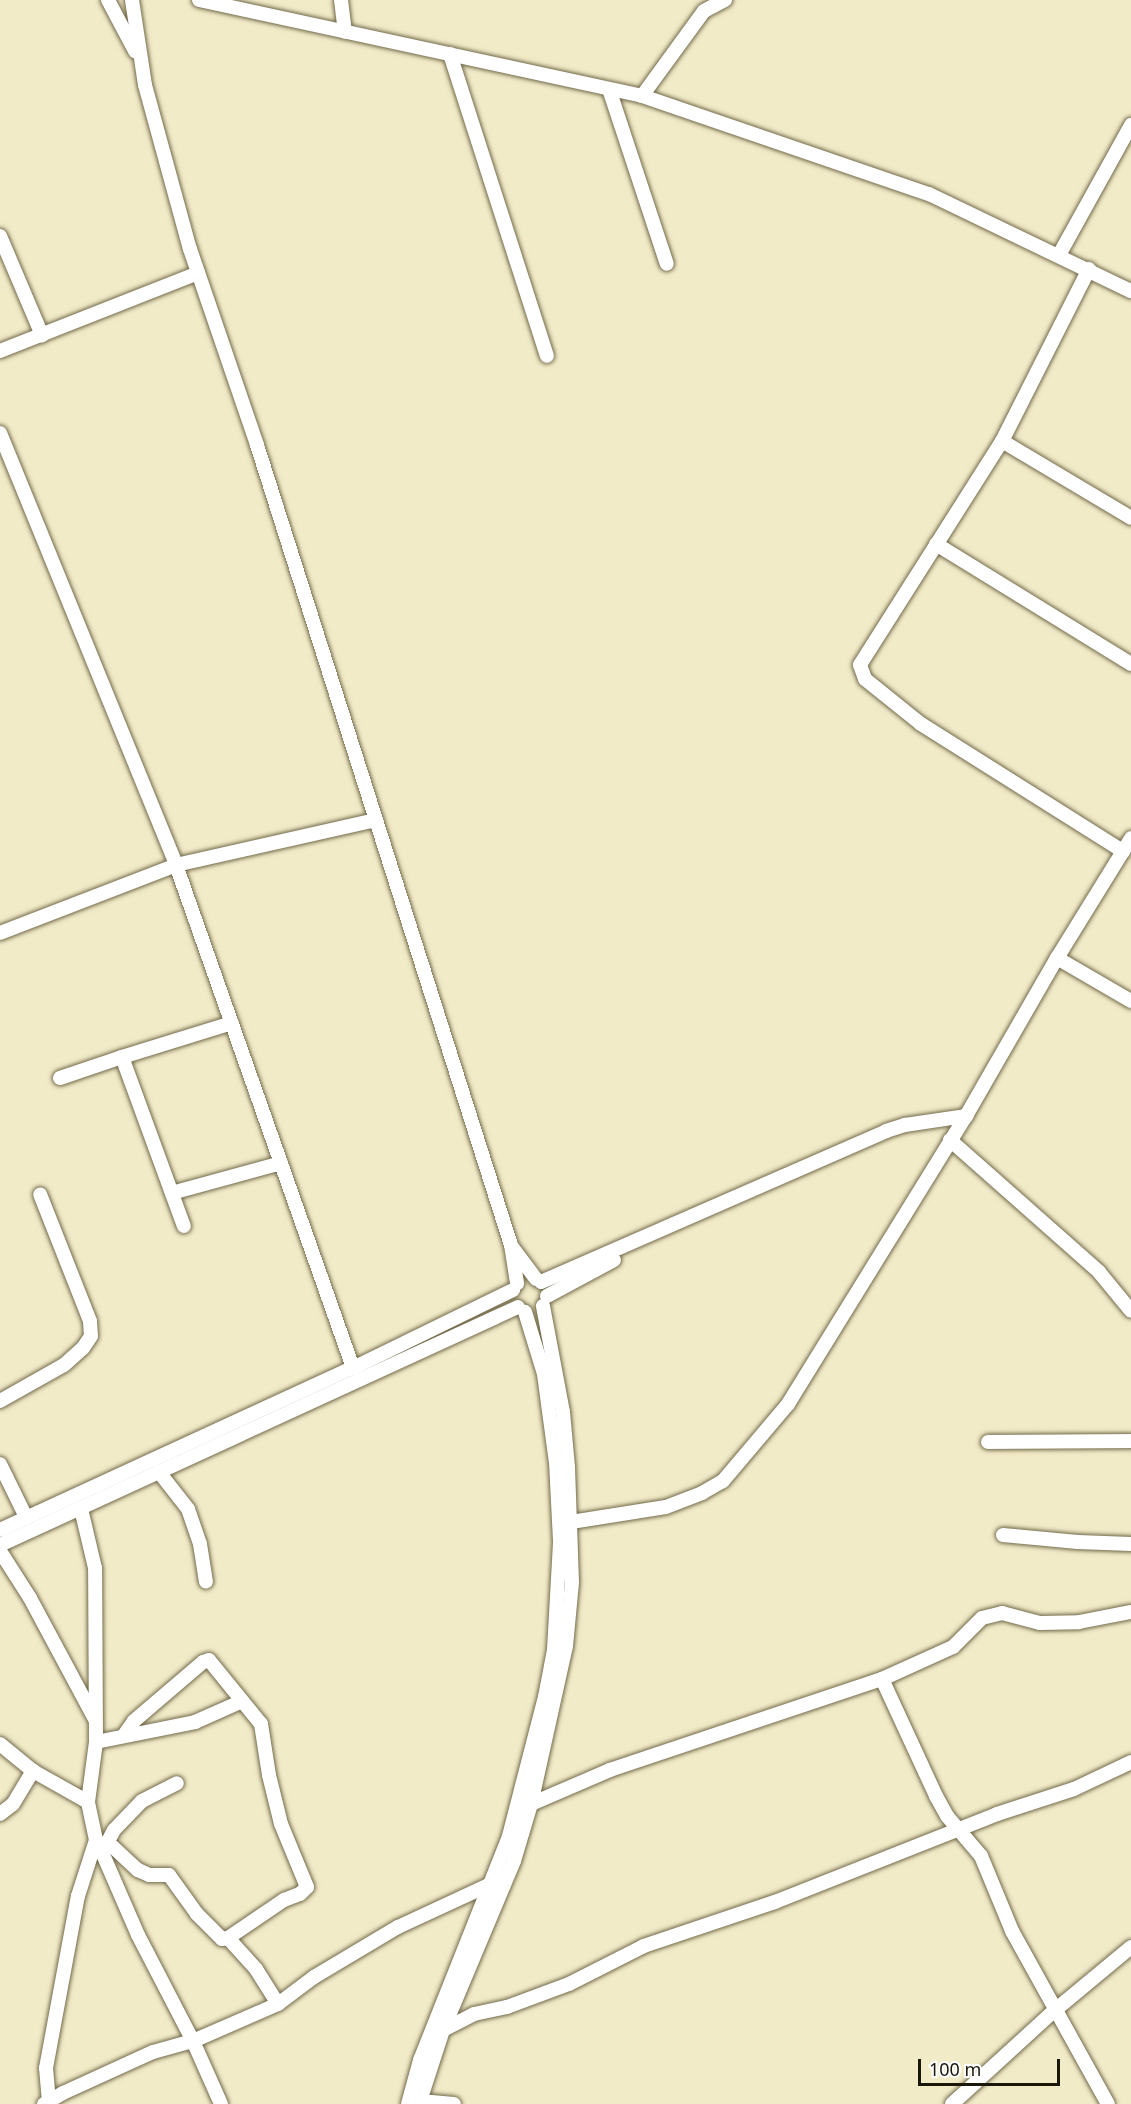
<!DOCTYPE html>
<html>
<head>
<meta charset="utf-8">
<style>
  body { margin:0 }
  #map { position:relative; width:1131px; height:2104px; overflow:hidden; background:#f2ebc8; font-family:"Noto Sans",sans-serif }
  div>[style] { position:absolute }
  .roads { filter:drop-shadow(0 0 2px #726a4b) drop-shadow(0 0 2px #726a4b) }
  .minor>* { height:14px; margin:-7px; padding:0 7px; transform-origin:7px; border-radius:7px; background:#fff }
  span { translate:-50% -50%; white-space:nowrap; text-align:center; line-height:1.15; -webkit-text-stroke:5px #fff; paint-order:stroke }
  .scale { position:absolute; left:918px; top:2059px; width:142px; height:27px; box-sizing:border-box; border:3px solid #19160a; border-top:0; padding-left:8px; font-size:18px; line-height:21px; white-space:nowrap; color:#19160a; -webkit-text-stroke:4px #fff; paint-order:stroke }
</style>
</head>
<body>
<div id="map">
  <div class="roads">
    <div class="minor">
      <i style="left:108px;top:0;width:58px;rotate:62.1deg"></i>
      <i style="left:132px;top:0;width:86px;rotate:81.3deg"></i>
      <i style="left:145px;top:85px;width:170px;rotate:74.7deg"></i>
      <i style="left:190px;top:249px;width:207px;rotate:71.1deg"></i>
      <i style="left:257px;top:445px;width:839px;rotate:72.39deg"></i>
      <i style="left:511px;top:1245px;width:39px;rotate:81deg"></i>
      <i style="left:199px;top:0;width:453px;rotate:12.2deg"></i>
      <i style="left:642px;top:96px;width:303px;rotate:18.9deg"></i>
      <i style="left:929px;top:194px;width:224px;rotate:25.7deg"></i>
      <i style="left:341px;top:0;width:32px;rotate:83deg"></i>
      <i style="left:450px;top:54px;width:317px;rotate:72.2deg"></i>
      <i style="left:609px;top:89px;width:184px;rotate:71.7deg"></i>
      <i style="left:642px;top:96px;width:105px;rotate:-53.9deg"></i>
      <i style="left:704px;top:11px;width:24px;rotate:-28deg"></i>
      <i style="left:0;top:236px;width:108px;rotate:67deg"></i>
      <i style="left:1059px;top:255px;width:149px;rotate:-61deg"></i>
      <i style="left:1089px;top:269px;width:193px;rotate:116.8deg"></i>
      <i style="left:1002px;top:441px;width:265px;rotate:122.4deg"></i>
      <i style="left:860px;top:665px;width:15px;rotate:70deg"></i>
      <i style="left:865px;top:679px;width:72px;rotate:38.8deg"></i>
      <i style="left:921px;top:724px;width:239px;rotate:32.2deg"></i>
      <i style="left:0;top:351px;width:213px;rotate:-21.5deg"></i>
      <i style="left:0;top:433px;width:466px;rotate:67.8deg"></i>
      <i style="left:176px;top:865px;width:533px;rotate:70.61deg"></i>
      <i style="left:1002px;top:441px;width:150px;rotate:30.8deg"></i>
      <i style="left:936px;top:544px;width:229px;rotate:31.6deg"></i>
      <i style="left:0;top:933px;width:189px;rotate:-21.1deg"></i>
      <i style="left:176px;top:865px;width:204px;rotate:-12.7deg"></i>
      <i style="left:1057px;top:958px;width:86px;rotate:30.2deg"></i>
      <i style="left:122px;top:1057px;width:115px;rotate:-17.2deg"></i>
      <i style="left:60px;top:1078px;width:65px;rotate:-18.7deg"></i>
      <i style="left:122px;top:1057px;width:180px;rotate:69.9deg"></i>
      <i style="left:950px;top:1140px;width:199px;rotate:41.5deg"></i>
      <i style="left:1099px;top:1272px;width:50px;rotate:50.6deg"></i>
      <i style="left:172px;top:1193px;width:113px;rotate:-15.4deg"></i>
      <i style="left:512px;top:1247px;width:40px;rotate:53deg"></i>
      <i style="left:541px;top:1282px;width:377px;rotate:-23.6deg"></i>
      <i style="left:886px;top:1131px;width:20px;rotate:-18deg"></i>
      <i style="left:905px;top:1125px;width:62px;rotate:-8.4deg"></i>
      <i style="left:547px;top:1296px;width:76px;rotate:-28.2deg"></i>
      <i style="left:0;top:1401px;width:73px;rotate:-29.4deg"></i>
      <i style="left:64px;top:1365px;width:25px;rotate:-42deg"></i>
      <i style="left:83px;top:1348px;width:14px;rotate:-56deg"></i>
      <i style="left:91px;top:1336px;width:15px;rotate:-94deg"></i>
      <i style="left:90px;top:1321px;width:136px;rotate:-111.5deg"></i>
      <i style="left:988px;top:1442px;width:143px;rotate:-0.4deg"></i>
      <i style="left:0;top:1464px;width:59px;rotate:63.9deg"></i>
      <i style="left:159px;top:1472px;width:47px;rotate:51.9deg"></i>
      <i style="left:188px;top:1509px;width:37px;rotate:71deg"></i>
      <i style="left:200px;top:1544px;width:38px;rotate:81deg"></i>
      <i style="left:571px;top:1522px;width:96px;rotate:-9deg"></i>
      <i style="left:666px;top:1507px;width:39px;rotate:-21deg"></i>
      <i style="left:702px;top:1493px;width:24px;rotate:-30deg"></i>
      <i style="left:723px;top:1481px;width:101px;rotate:-49.8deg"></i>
      <i style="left:788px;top:1404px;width:339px;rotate:-58.3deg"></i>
      <i style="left:966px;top:1116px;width:182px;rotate:-60.1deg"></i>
      <i style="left:1057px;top:958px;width:141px;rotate:-58.3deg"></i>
      <i style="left:0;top:1530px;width:388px;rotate:-24.7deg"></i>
      <i style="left:353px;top:1368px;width:178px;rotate:-26deg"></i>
      <i style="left:1003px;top:1535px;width:75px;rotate:5.3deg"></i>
      <i style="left:1078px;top:1542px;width:53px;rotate:2.2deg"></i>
      <i style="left:0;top:1545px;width:570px;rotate:-24.68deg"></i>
      <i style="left:0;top:1551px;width:56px;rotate:57.4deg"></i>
      <i style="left:30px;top:1598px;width:137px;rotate:61.8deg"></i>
      <i style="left:882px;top:1679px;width:129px;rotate:65.2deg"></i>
      <i style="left:936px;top:1796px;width:23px;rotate:61deg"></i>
      <i style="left:947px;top:1816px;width:52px;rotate:49.6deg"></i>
      <i style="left:981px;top:1856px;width:81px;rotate:67.5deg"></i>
      <i style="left:1012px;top:1931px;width:198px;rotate:61deg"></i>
      <i style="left:96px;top:1742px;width:101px;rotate:-11.4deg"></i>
      <i style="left:195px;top:1722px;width:49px;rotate:-24deg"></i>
      <i style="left:0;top:1744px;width:43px;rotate:39.3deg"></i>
      <i style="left:33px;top:1771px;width:63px;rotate:29.4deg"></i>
      <i style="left:531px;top:1804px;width:86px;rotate:-23.3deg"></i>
      <i style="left:610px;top:1770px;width:287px;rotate:-18.5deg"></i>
      <i style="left:882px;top:1679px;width:78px;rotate:-24.3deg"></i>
      <i style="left:953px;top:1647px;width:41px;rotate:-45deg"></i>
      <i style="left:982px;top:1618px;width:21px;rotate:-14deg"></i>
      <i style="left:1002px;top:1613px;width:39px;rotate:15deg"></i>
      <i style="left:1040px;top:1623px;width:39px;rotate:-1deg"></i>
      <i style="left:1079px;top:1622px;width:53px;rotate:-10.9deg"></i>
      <i style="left:0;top:1814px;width:16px;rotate:-38deg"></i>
      <i style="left:13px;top:1804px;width:39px;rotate:-59deg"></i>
      <i style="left:98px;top:1843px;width:100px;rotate:66.5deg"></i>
      <i style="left:138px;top:1935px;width:119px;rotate:62.6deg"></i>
      <i style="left:193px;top:2041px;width:69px;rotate:66deg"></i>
      <i style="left:106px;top:1845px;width:17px;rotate:-62deg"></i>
      <i style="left:114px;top:1830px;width:40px;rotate:-46deg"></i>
      <i style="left:142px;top:1801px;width:39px;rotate:-27deg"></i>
      <i style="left:101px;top:1850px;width:7px;rotate:-45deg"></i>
      <i style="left:106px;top:1845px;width:7px;rotate:16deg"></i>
      <i style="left:113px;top:1847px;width:34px;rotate:43deg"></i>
      <i style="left:138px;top:1870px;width:12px;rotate:24deg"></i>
      <i style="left:149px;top:1875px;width:20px"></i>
      <i style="left:169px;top:1875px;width:48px;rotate:54.3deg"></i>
      <i style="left:197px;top:1914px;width:35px;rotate:45deg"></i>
      <i style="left:222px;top:1939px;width:6px;rotate:-9deg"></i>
      <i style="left:228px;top:1938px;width:68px;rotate:-34.2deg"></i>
      <i style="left:284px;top:1900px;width:17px;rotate:-21deg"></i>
      <i style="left:300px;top:1894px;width:10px;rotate:-45deg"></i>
      <i style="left:307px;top:1887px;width:68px;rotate:-112.4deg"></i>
      <i style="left:281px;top:1824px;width:50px;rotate:-103.8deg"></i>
      <i style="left:269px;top:1775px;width:52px;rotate:-98.9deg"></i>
      <i style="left:261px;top:1724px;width:82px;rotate:-129.1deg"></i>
      <i style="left:209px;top:1660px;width:6px;rotate:162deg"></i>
      <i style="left:203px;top:1662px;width:91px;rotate:139.5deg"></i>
      <i style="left:134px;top:1721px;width:16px;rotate:125deg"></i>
      <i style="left:228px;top:1938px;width:42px;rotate:47.9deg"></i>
      <i style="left:256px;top:1969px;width:41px;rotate:57.8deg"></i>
      <i style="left:443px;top:2030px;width:35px;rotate:-27deg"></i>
      <i style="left:474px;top:2014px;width:34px;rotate:-12deg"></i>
      <i style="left:507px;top:2007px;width:66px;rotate:-20.4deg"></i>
      <i style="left:569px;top:1984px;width:84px;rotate:-26.9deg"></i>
      <i style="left:644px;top:1946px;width:138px;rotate:-18.6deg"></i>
      <i style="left:775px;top:1902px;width:239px;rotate:-21.6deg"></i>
      <i style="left:997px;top:1814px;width:81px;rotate:-18deg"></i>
      <i style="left:1074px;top:1789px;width:63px;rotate:-25.3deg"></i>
      <i style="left:420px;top:2101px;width:34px;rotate:5deg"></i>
      <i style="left:49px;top:2102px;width:34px;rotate:-95deg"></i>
      <i style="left:46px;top:2068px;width:175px;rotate:-79.5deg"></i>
      <i style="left:78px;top:1896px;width:59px;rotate:-72.2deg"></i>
      <i style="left:96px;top:1840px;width:39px;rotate:-102deg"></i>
      <i style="left:88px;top:1802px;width:61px;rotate:-82.4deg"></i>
      <i style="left:96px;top:1742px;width:174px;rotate:-90.3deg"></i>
      <i style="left:95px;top:1568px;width:61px;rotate:-103.3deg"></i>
      <i style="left:44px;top:2104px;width:22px;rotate:-30deg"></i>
      <i style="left:63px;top:2093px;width:99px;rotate:-24.5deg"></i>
      <i style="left:153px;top:2052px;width:41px;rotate:-15.4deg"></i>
      <i style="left:193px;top:2041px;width:93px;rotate:-23.5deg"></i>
      <i style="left:278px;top:2004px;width:45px;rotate:-36.9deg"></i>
      <i style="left:314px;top:1977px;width:98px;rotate:-30.8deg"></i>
      <i style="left:398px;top:1927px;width:105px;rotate:-24.9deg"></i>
      <i style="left:408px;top:2104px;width:46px;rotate:-74.7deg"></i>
      <i style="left:420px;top:2060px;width:241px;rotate:-68.3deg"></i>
      <i style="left:509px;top:1836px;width:144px;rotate:-75.5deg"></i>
      <i style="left:545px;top:1697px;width:48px;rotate:-79.2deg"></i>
      <i style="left:554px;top:1650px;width:109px;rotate:-86.8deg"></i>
      <i style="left:560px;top:1541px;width:78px;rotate:-92.9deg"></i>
      <i style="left:556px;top:1463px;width:90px;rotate:-97.7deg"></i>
      <i style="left:544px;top:1374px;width:65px;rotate:-107deg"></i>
      <i style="left:419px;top:2104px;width:78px;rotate:-72deg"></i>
      <i style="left:443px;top:2030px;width:183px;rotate:-67.2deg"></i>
      <i style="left:514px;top:1861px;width:59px;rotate:-73.4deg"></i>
      <i style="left:531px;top:1804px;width:162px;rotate:-77.5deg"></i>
      <i style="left:566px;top:1646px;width:64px;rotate:-84.6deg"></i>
      <i style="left:572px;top:1582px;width:115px;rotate:-92deg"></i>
      <i style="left:568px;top:1467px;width:55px;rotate:-95.2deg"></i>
      <i style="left:563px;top:1412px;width:108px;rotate:-100.7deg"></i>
      <i style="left:952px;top:2104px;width:138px;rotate:-42.4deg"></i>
      <i style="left:1054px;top:2011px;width:100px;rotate:-39.7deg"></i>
    </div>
  </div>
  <div class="scale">100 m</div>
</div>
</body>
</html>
